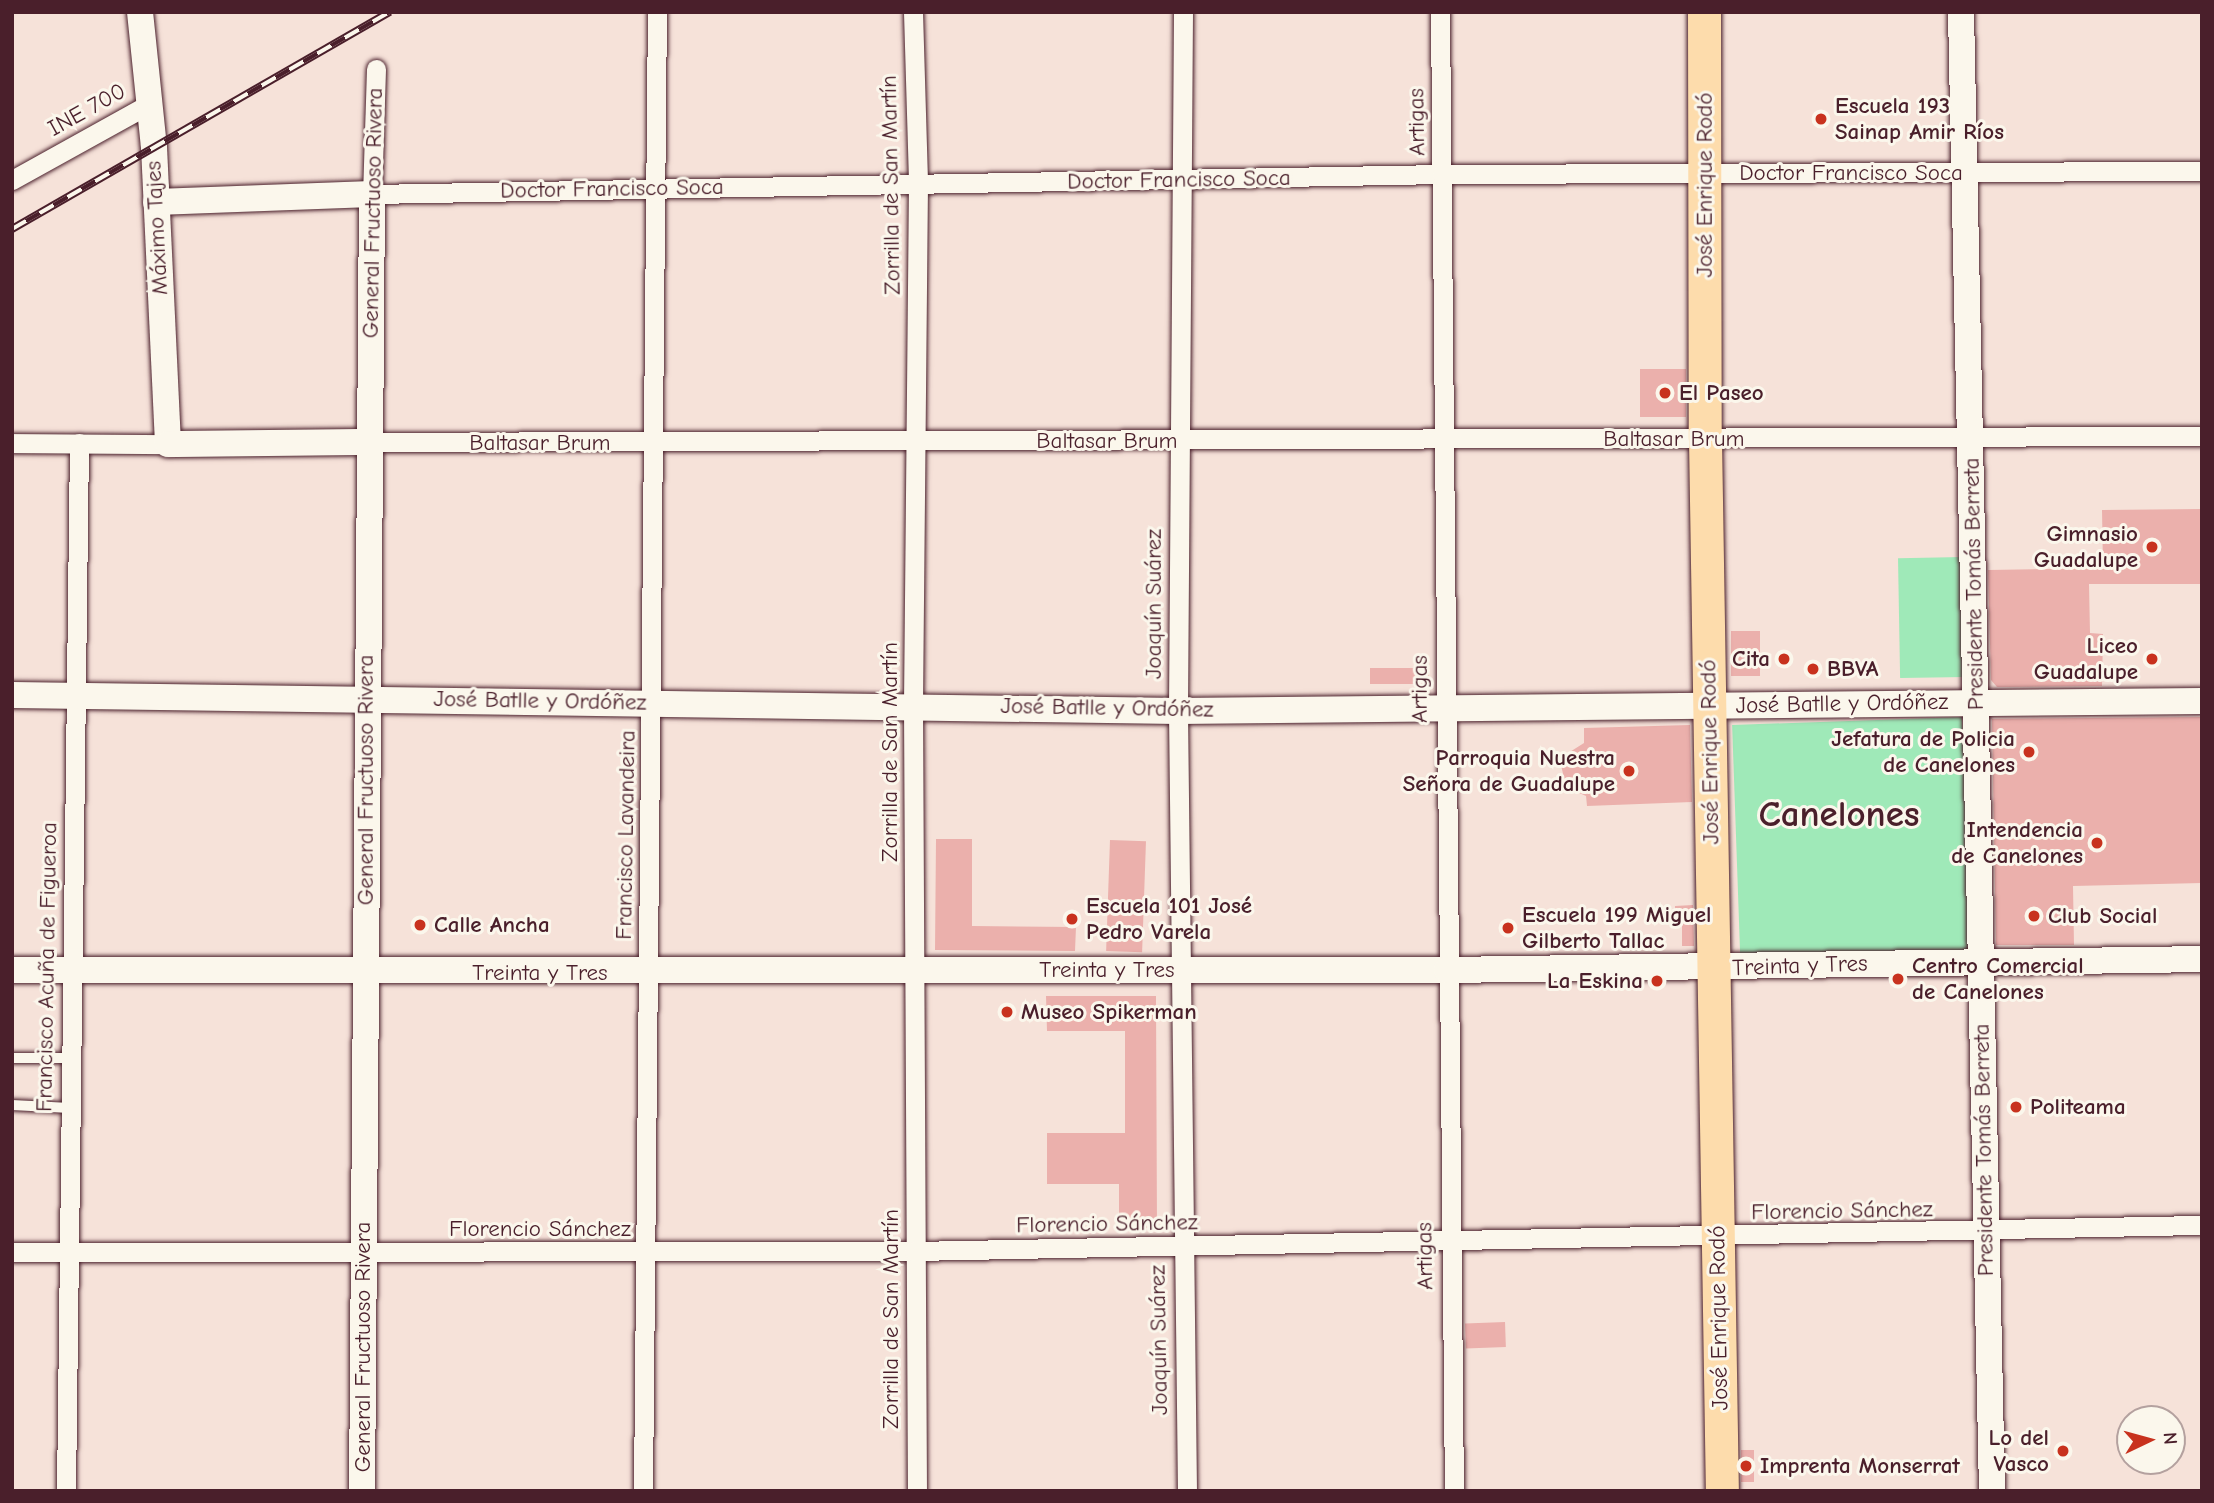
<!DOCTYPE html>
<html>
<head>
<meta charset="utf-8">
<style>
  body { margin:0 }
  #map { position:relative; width:2214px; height:1503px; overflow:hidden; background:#f6e2d9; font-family:"Comic Neue",sans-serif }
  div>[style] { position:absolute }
  .green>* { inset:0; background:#9fe9b8; transform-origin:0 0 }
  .building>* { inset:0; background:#ebb0ac; transform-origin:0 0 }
  .roads { filter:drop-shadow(0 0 2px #4a1f2b) drop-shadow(0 0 2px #4a1f2b) }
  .lane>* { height:10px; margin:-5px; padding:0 5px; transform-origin:5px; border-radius:5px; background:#fbf7ec }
  .street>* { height:19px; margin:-9.5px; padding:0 9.5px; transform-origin:9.5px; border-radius:9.5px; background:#fbf7ec }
  .secondary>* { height:26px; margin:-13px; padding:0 13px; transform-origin:13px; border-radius:13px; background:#fbf7ec }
  .highway>* { height:33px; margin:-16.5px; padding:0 16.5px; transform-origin:16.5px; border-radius:16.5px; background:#fddcac }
  .rail>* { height:8px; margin-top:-4px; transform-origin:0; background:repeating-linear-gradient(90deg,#fbf7ec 0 16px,#4a1f2b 0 32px); box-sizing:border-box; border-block:2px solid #4a1f2b }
  .dots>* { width:19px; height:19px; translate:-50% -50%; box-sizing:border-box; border:4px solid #fbf7ec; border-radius:50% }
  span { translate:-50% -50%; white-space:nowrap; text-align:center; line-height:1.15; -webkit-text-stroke:6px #fbf7ec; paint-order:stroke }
  .poi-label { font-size:23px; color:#4a1f2b; font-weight:700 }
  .left { translate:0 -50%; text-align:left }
  .right { translate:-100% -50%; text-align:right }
  .street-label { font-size:23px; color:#4a1f2b }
  .town-label { font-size:37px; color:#4a1f2b; font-weight:700 }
  .frame { position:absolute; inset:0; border:14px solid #4a1f2b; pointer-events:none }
  .north { position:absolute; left:2116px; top:1405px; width:70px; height:70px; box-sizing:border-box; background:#fbf7ec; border:2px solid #b4a19f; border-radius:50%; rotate:85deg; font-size:19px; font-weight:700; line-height:28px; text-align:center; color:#4a1f2b }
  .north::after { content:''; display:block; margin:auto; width:24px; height:32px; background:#c8321e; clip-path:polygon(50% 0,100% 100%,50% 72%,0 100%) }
</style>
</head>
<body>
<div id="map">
  <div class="green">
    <i style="left:1963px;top:557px;width:120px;height:65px;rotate:89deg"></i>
    <i style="left:1962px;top:717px;width:233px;height:230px;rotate:88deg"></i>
  </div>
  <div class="building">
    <i style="left:1686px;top:369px;width:48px;height:46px;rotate:90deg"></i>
    <i style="clip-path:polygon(2202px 509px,2202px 584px,2089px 584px,2090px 633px,2103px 634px,2102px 686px,1997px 687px,1991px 680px,1988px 570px,2103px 568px,2102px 510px)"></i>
    <i style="left:1731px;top:631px;width:29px;height:45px"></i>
    <i style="left:1429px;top:668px;width:16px;height:59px;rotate:90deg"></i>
    <i style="clip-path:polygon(2202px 717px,2202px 883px,2073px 886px,2074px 945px,1996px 945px,1992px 719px)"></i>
    <i style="clip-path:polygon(1690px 725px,1692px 802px,1587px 806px,1586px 796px,1566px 787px,1561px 765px,1565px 755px,1584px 743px,1584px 728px)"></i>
    <i style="clip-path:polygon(936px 839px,972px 839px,972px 926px,1076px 927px,1075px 951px,935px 950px)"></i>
    <i style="left:1110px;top:840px;width:36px;height:111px;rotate:2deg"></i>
    <i style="clip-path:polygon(1693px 905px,1694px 946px,1682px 946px,1682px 925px,1675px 925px,1675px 906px)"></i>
    <i style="clip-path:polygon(1046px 996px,1156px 996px,1157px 1228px,1119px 1228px,1119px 1184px,1047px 1184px,1047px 1133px,1125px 1133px,1125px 1031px,1047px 1031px)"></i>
    <i style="left:1505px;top:1322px;width:25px;height:40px;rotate:88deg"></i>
    <i style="left:1741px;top:1450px;width:13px;height:32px"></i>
  </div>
  <div class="roads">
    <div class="lane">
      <i style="left:12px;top:1058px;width:59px"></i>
      <i style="left:12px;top:1105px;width:58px;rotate:3deg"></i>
    </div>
    <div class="street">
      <i style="left:913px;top:12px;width:171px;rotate:88.3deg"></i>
      <i style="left:918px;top:183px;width:522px;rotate:90.55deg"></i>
      <i style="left:913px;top:705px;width:786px;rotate:89.71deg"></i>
      <i style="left:1183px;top:12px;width:699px;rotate:90.41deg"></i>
      <i style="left:1178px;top:711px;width:780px;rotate:89.34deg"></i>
      <i style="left:1440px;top:12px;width:1479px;rotate:89.46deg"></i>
      <i style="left:376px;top:69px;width:125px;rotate:91.8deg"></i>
      <i style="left:372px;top:194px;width:1070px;rotate:-1.07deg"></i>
      <i style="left:1442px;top:174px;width:760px;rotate:-0.23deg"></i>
      <i style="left:12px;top:180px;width:157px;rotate:-29deg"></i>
      <i style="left:369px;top:442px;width:1833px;rotate:-0.19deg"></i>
      <i style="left:12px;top:443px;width:156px;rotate:0.4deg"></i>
      <i style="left:12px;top:1252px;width:902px;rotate:-0.06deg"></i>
      <i style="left:914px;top:1251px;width:1288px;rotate:-1.16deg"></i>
      <i style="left:66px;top:1491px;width:1048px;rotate:-89.29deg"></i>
      <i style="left:643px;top:1491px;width:1479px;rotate:-89.46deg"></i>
    </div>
    <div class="secondary">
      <i style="left:140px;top:12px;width:136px;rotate:84.1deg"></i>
      <i style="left:154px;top:147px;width:297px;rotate:87.3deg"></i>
      <i style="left:168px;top:444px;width:201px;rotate:-0.6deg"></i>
      <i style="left:1961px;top:12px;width:1479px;rotate:88.8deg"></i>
      <i style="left:156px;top:202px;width:216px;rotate:-2.1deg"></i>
      <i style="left:372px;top:194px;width:1297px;rotate:90.44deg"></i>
      <i style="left:12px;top:695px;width:1166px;rotate:0.79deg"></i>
      <i style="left:1178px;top:711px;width:1024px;rotate:-0.56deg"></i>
      <i style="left:12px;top:970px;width:1435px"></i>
      <i style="left:1447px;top:970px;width:755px;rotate:-0.83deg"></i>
    </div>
    <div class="highway">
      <i style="left:1704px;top:12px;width:426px;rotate:89.9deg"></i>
      <i style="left:1705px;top:438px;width:1053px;rotate:89.08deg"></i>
    </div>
  </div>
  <div class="rail">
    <i style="left:12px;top:229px;width:436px;rotate:-29.9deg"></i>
  </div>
  <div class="dots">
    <i style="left:1821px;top:119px;background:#c8321e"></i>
    <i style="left:1665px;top:393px;background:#c8321e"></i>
    <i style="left:2152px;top:547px;background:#c8321e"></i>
    <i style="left:1784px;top:659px;background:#c8321e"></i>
    <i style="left:2152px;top:659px;background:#c8321e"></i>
    <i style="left:1813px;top:669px;background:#c8321e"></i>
    <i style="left:2029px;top:752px;background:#c8321e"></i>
    <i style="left:1629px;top:771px;background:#c8321e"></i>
    <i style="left:2097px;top:843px;background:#c8321e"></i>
    <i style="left:2034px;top:916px;background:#c8321e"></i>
    <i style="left:1072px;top:919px;background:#c8321e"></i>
    <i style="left:420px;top:925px;background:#c8321e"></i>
    <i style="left:1508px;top:928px;background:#c8321e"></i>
    <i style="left:1898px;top:979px;background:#c8321e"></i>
    <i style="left:1657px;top:981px;background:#c8321e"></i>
    <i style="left:1007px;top:1012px;background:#c8321e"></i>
    <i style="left:2016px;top:1107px;background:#c8321e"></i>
    <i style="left:2063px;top:1451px;background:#c8321e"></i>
    <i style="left:1746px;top:1466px;background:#c8321e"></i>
  </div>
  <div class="poi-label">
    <span class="left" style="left:1835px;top:119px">Escuela 193<br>Sainap Amir Ríos</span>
    <span class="left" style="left:1679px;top:393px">El Paseo</span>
    <span class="right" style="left:2138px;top:547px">Gimnasio<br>Guadalupe</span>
    <span class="right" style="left:2138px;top:659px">Liceo<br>Guadalupe</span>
    <span class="right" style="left:1770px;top:659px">Cita</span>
    <span class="left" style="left:1827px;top:669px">BBVA</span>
    <span class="right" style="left:2015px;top:752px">Jefatura de Policia<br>de Canelones</span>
    <span class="right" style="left:1615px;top:771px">Parroquia Nuestra<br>Señora de Guadalupe</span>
    <span class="right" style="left:2083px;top:843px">Intendencia<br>de Canelones</span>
    <span class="left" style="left:1086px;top:919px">Escuela 101 José<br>Pedro Varela</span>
    <span class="left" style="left:1522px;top:928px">Escuela 199 Miguel<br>Gilberto Tallac</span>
    <span class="left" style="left:2048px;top:916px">Club Social</span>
    <span class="left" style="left:434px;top:925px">Calle Ancha</span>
    <span class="left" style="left:1912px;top:979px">Centro Comercial<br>de Canelones</span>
    <span class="right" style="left:1643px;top:981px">La Eskina</span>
    <span class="left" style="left:1021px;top:1012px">Museo Spikerman</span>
    <span class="left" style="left:2030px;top:1107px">Politeama</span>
    <span class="right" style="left:2049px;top:1451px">Lo del<br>Vasco</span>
    <span class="left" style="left:1760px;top:1466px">Imprenta Monserrat</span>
  </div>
  <div class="street-label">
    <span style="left:87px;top:110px;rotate:-29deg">INE 700</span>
    <span style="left:1417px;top:122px;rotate:-91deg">Artigas</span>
    <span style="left:1851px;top:173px">Doctor Francisco Soca</span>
    <span style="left:1179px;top:180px;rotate:-1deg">Doctor Francisco Soca</span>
    <span style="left:891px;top:185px;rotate:-91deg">Zorrilla de San Martín</span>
    <span style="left:1705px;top:185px;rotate:-90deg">José Enrique Rodó</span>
    <span style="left:612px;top:189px;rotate:-1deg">Doctor Francisco Soca</span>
    <span style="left:373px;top:213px;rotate:-89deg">General Fructuoso Rivera</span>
    <span style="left:157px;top:228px;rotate:-93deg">Máximo Tajes</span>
    <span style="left:1674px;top:439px">Baltasar Brum</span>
    <span style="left:1107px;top:441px">Baltasar Brum</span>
    <span style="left:540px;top:443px">Baltasar Brum</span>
    <span style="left:1974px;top:584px;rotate:-91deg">Presidente Tomás Berreta</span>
    <span style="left:1154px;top:604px;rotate:-90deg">Joaquín Suárez</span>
    <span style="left:1420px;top:689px;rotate:-90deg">Artigas</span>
    <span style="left:540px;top:701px;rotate:1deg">José Batlle y Ordóñez</span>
    <span style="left:1842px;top:704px;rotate:-1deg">José Batlle y Ordóñez</span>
    <span style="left:1107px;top:708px;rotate:1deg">José Batlle y Ordóñez</span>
    <span style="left:890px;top:752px;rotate:-90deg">Zorrilla de San Martín</span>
    <span style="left:1710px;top:752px;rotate:-91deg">José Enrique Rodó</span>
    <span style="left:366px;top:780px;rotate:-90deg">General Fructuoso Rivera</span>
    <span style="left:626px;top:835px;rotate:-89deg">Francisco Lavandeira</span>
    <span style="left:1800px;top:966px;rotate:-2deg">Treinta y Tres</span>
    <span style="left:47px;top:967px;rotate:-89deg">Francisco Acuña de Figueroa</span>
    <span style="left:1107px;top:970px">Treinta y Tres</span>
    <span style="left:540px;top:973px">Treinta y Tres</span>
    <span style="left:1984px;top:1150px;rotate:-91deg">Presidente Tomás Berreta</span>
    <span style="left:1842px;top:1211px;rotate:-1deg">Florencio Sánchez</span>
    <span style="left:1107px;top:1224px;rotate:-1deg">Florencio Sánchez</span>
    <span style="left:540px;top:1229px">Florencio Sánchez</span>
    <span style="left:1425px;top:1256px;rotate:-91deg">Artigas</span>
    <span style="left:1719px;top:1318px;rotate:-91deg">José Enrique Rodó</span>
    <span style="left:891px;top:1319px;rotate:-90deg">Zorrilla de San Martín</span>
    <span style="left:1159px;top:1340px;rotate:-91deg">Joaquín Suárez</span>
    <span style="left:363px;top:1347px;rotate:-90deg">General Fructuoso Rivera</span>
  </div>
  <div class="town-label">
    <span style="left:1839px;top:814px">Canelones</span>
  </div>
  <div class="frame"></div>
  <div class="north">N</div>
</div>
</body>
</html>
